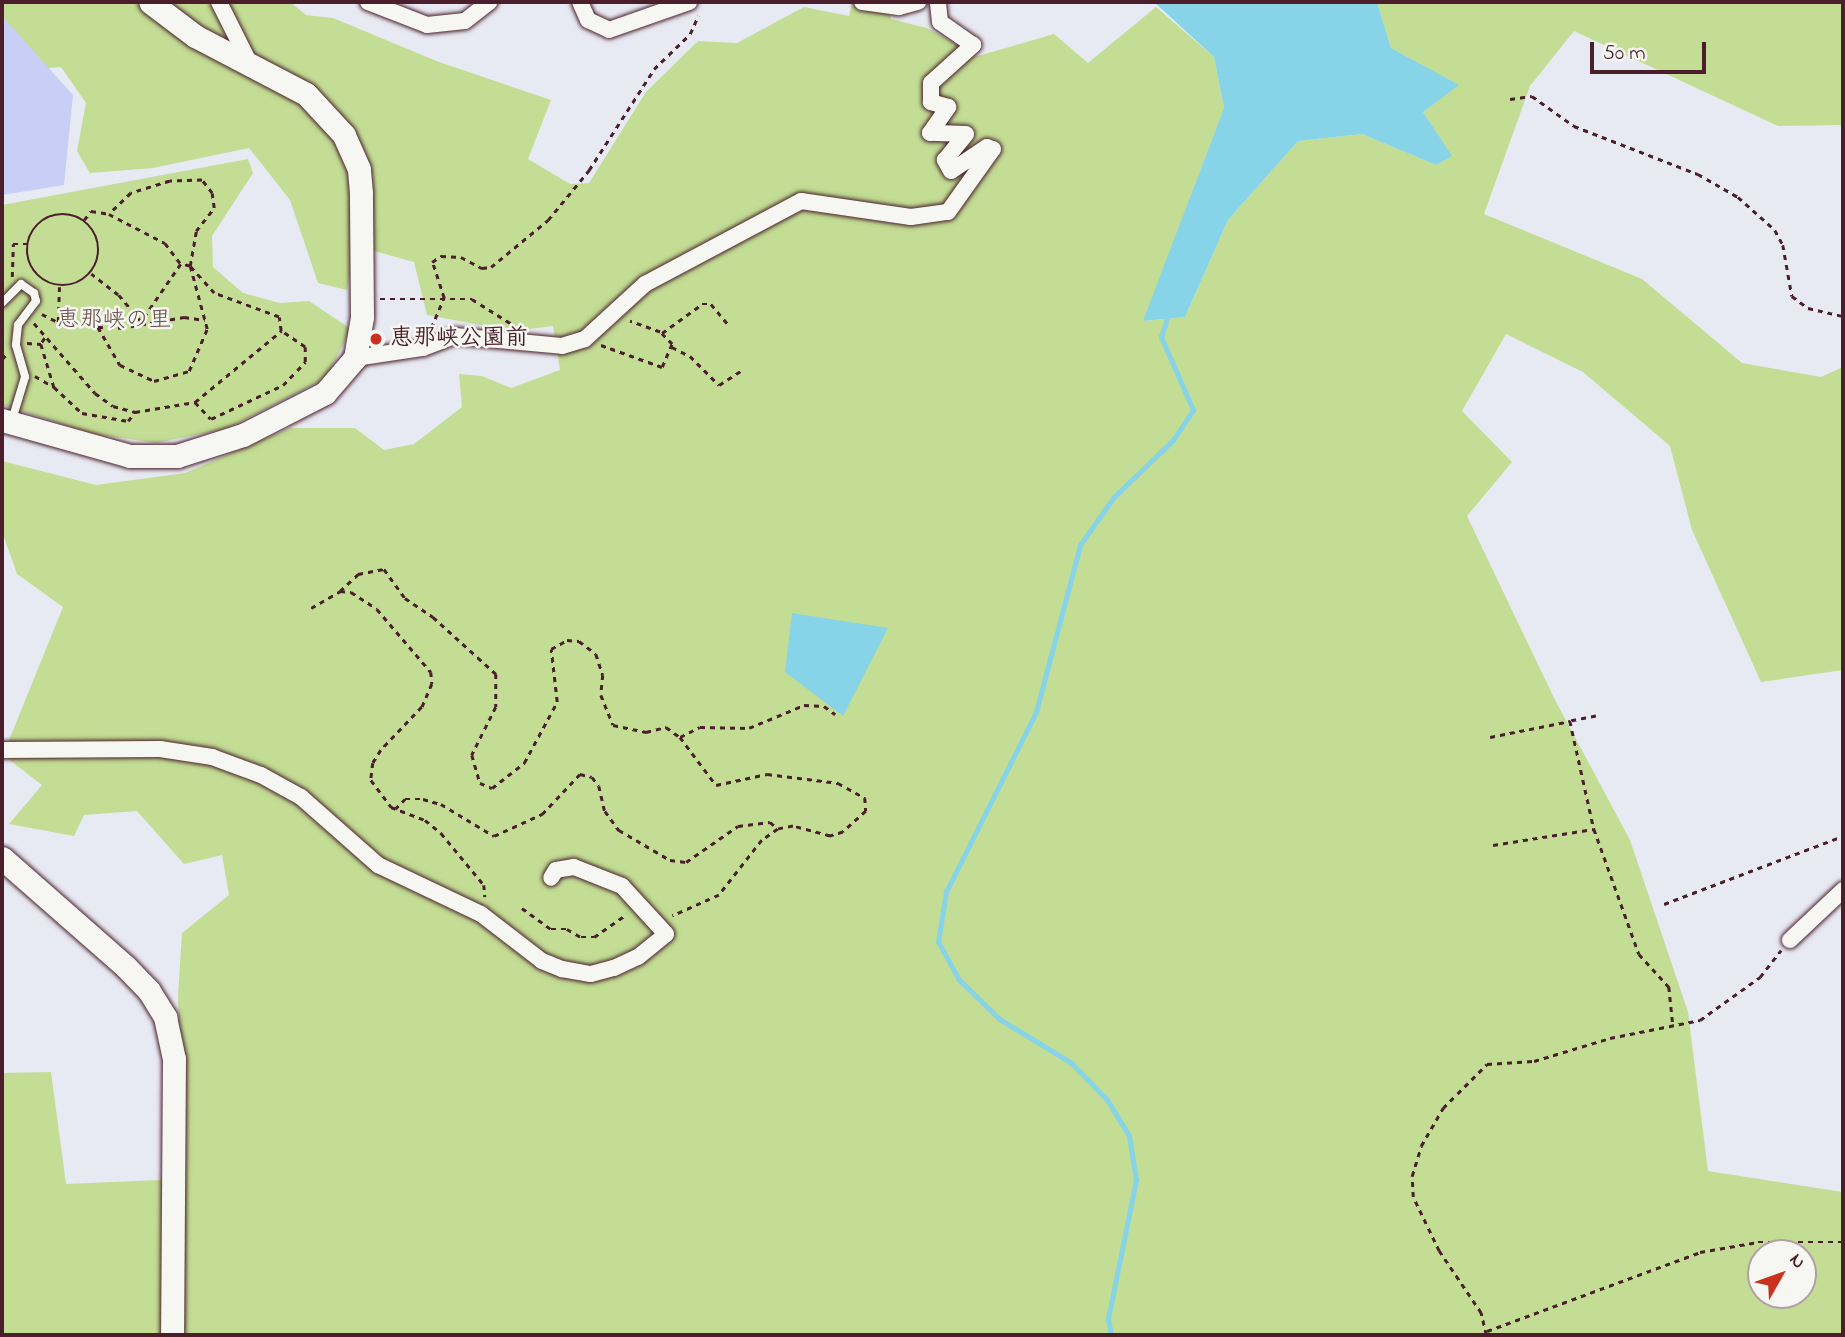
<!DOCTYPE html>
<html>
<head>
<meta charset="utf-8">
<style>
  body { margin:0 }
  #map { position:relative; width:1845px; height:1337px; overflow:hidden; background:#e8eaf3; font-family:"Indie Flower","Klee One",sans-serif }
  div>[style] { position:absolute }
  .green>* { inset:0; background:#c3dd94 }
  .water>* { inset:0; background:#87d3e8 }
  .stream>* { height:4.5px; margin:-2.25px; padding:0 2.25px; transform-origin:2.25px; border-radius:2.25px; background:#87d3e8 }
  .building>* { inset:0; background:#c7cff6 }
  .path>* { height:2.5px; margin-top:-1.25px; transform-origin:0; background:repeating-linear-gradient(90deg,#4a1f2b 0 5px,transparent 0 10px) }
  .path>.ring { margin:-1.25px; padding:0; box-sizing:content-box; background:none; border:2.5px solid #4a1f2b; border-radius:50% }
  .roads { filter:drop-shadow(0 0 2px #4a1f2b) drop-shadow(0 0 2px #4a1f2b) }
  .lane>* { height:8px; margin:-4px; padding:0 4px; transform-origin:4px; border-radius:4px; background:#f6f6f2 }
  .street>* { height:16px; margin:-8px; padding:0 8px; transform-origin:8px; border-radius:8px; background:#f6f6f2 }
  .secondary>* { height:23px; margin:-11.5px; padding:0 11.5px; transform-origin:11.5px; border-radius:11.5px; background:#f6f6f2 }
  .dots>* { width:19px; height:19px; translate:-50% -50%; box-sizing:border-box; border:4px solid #f6f6f2; border-radius:50% }
  span { translate:-50% -50%; white-space:nowrap; text-align:center; line-height:1.15; -webkit-text-stroke:5px #f6f6f2; paint-order:stroke }
  .park-label { font-size:23px; color:#684e45 }
  .poi-label { font-size:23px; color:#4a1f2b; font-weight:700 }
  .left { translate:0 -50%; text-align:left }
  .frame { position:absolute; inset:0; border:4px solid #4a1f2b; pointer-events:none }
  .north { position:absolute; left:1747px; top:1239px; width:70px; height:70px; box-sizing:border-box; background:#f6f6f2; border:2px solid #b1a0a2; border-radius:50%; rotate:50deg; font-size:19px; font-weight:700; line-height:28px; text-align:center; color:#4a1f2b }
  .north::after { content:''; display:block; margin:auto; width:24px; height:32px; background:#c8321e; clip-path:polygon(50% 0,100% 100%,50% 72%,0 100%) }
  .scale { position:absolute; left:1590px; top:42px; width:116px; height:32px; box-sizing:border-box; border:4px solid #4a1f2b; border-top:0; padding-left:9px; font-size:21px; line-height:24px; white-space:nowrap; color:#4a1f2b; -webkit-text-stroke:5px #f6f6f2; paint-order:stroke }
</style>
</head>
<body>
<div id="map">
  <div class="green">
    <i style="clip-path:polygon(evenodd,2px 2px,290px 2px,306px 15px,333px 18px,439px 62px,551px 100px,528px 159px,570px 184px,589px 183px,646px 92px,698px 41px,737px 43px,804px 7px,849px 16px,852px 2px,887px 2px,891px 19px,927px 28px,978px 56px,1054px 34px,1088px 63px,1156px 7px,1214px 57px,1224px 108px,1144px 321px,1185px 317px,1228px 220px,1298px 141px,1362px 134px,1436px 165px,1451px 156px,1423px 112px,1458px 85px,1391px 48px,1377px 2px,1843px 2px,1843px 125px,1778px 126px,1574px 31px,1530px 86px,1484px 214px,1642px 279px,1742px 363px,1821px 377px,1843px 367px,1843px 670px,1761px 682px,1692px 530px,1670px 446px,1583px 372px,1506px 334px,1462px 411px,1512px 462px,1467px 516px,1554px 698px,1630px 840px,1688px 1012px,1708px 1171px,1843px 1192px,1843px 1335px,2px 1335px,2px 1073px,51px 1072px,66px 1184px,183px 1179px,178px 996px,182px 933px,229px 895px,222px 855px,184px 864px,137px 811px,84px 815px,74px 836px,9px 824px,42px 785px,3px 755px,63px 607px,17px 574px,4px 537px,2px 461px,96px 485px,185px 473px,290px 428px,355px 428px,384px 450px,414px 444px,462px 407px,459px 374px,482px 376px,511px 388px,560px 370px,553px 326px,513px 331px,427px 315px,414px 262px,356px 246px,347px 290px,318px 283px,290px 200px,249px 148px,153px 168px,90px 173px,77px 151px,86px 103px,61px 67px,11px 71px,2px 60px,2px 2px,1761px 1253px,1803px 1253px,1803px 1295px,1761px 1295px,1761px 1253px)"></i>
    <i style="clip-path:polygon(248px 159px,253px 173px,212px 236px,213px 267px,243px 293px,280px 303px,309px 301px,351px 329px,326px 378px,226px 429px,156px 443px,94px 434px,2px 405px,2px 205px)"></i>
  </div>
  <div class="water">
    <i style="clip-path:polygon(1154px 2px,1377px 2px,1391px 48px,1459px 85px,1423px 112px,1452px 156px,1436px 165px,1362px 134px,1298px 141px,1228px 220px,1185px 317px,1143px 321px,1224px 108px,1214px 57px)"></i>
    <i style="clip-path:polygon(792px 613px,888px 628px,843px 716px,785px 672px)"></i>
  </div>
  <div class="stream">
    <i style="left:1111px;top:1335px;width:16px;rotate:-101deg"></i>
    <i style="left:1108px;top:1319px;width:142px;rotate:-78.6deg"></i>
    <i style="left:1136px;top:1180px;width:45px;rotate:-99deg"></i>
    <i style="left:1129px;top:1136px;width:42px;rotate:-121.4deg"></i>
    <i style="left:1107px;top:1100px;width:52px;rotate:-134.2deg"></i>
    <i style="left:1071px;top:1063px;width:84px;rotate:-148.6deg"></i>
    <i style="left:999px;top:1019px;width:56px;rotate:-135.7deg"></i>
    <i style="left:959px;top:980px;width:43px;rotate:-118.9deg"></i>
    <i style="left:938px;top:942px;width:51px;rotate:-80.9deg"></i>
    <i style="left:946px;top:892px;width:201px;rotate:-63.4deg"></i>
    <i style="left:1036px;top:712px;width:173px;rotate:-75.2deg"></i>
    <i style="left:1080px;top:545px;width:59px;rotate:-54.7deg"></i>
    <i style="left:1114px;top:497px;width:82px;rotate:-44deg"></i>
    <i style="left:1173px;top:440px;width:36px;rotate:-56deg"></i>
    <i style="left:1193px;top:410px;width:80px;rotate:-113.7deg"></i>
    <i style="left:1161px;top:337px;width:23px;rotate:-72deg"></i>
  </div>
  <div class="building">
    <i style="clip-path:polygon(2px 16px,73px 95px,64px 185px,2px 195px)"></i>
  </div>
  <div class="path">
    <i style="left:1510px;top:99px;width:22px;rotate:-8deg"></i>
    <i style="left:1532px;top:96px;width:52px;rotate:35.5deg"></i>
    <i style="left:1574px;top:126px;width:133px;rotate:21.2deg"></i>
    <i style="left:1698px;top:174px;width:46px;rotate:29.9deg"></i>
    <i style="left:1738px;top:197px;width:50px;rotate:41.7deg"></i>
    <i style="left:1775px;top:230px;width:17px;rotate:62deg"></i>
    <i style="left:1783px;top:245px;width:52px;rotate:80deg"></i>
    <i style="left:1792px;top:296px;width:20px;rotate:37deg"></i>
    <i style="left:1808px;top:308px;width:36px;rotate:13deg"></i>
    <i class="ring" style="left:27px;top:214px;width:69.5px;height:69.5px"></i>
    <i style="left:84px;top:220px;width:11px;rotate:-52deg"></i>
    <i style="left:91px;top:211px;width:18px;rotate:9deg"></i>
    <i style="left:109px;top:214px;width:63px;rotate:27.4deg"></i>
    <i style="left:165px;top:243px;width:26px;rotate:53deg"></i>
    <i style="left:12px;top:277px;width:33px;rotate:-88deg"></i>
    <i style="left:13px;top:244px;width:15px"></i>
    <i style="left:380px;top:299px;width:92px"></i>
    <i style="left:472px;top:299px;width:51px;rotate:32.1deg"></i>
    <i style="left:42px;top:314px;width:18px;rotate:27deg"></i>
    <i style="left:58px;top:322px;width:40px;rotate:7.1deg"></i>
    <i style="left:98px;top:327px;width:44px;rotate:59.9deg"></i>
    <i style="left:120px;top:365px;width:38px;rotate:25deg"></i>
    <i style="left:154px;top:381px;width:36px;rotate:-16deg"></i>
    <i style="left:189px;top:371px;width:46px;rotate:-66.8deg"></i>
    <i style="left:207px;top:329px;width:65px;rotate:-105.1deg"></i>
    <i style="left:190px;top:266px;width:9px;rotate:-167deg"></i>
    <i style="left:181px;top:264px;width:70px;rotate:124.6deg"></i>
    <i style="left:141px;top:322px;width:35px;rotate:-130deg"></i>
    <i style="left:118px;top:295px;width:34px;rotate:-142deg"></i>
    <i style="left:58px;top:322px;width:35px;rotate:-88deg"></i>
    <i style="left:34px;top:323px;width:93px;rotate:48.9deg"></i>
    <i style="left:95px;top:393px;width:22px;rotate:36deg"></i>
    <i style="left:113px;top:406px;width:23px;rotate:15deg"></i>
    <i style="left:135px;top:412px;width:61px;rotate:-9.5deg"></i>
    <i style="left:195px;top:402px;width:112px;rotate:-39.5deg"></i>
    <i style="left:281px;top:331px;width:14px;rotate:-98deg"></i>
    <i style="left:279px;top:317px;width:69px;rotate:-159.7deg"></i>
    <i style="left:214px;top:293px;width:36px;rotate:-132deg"></i>
    <i style="left:190px;top:266px;width:36px;rotate:-80deg"></i>
    <i style="left:196px;top:231px;width:29px;rotate:-52deg"></i>
    <i style="left:214px;top:208px;width:15px;rotate:-98deg"></i>
    <i style="left:212px;top:193px;width:16px;rotate:-128deg"></i>
    <i style="left:202px;top:180px;width:32px;rotate:178deg"></i>
    <i style="left:170px;top:181px;width:41px;rotate:162.9deg"></i>
    <i style="left:131px;top:193px;width:30px;rotate:136deg"></i>
    <i style="left:98px;top:327px;width:23px;rotate:2deg"></i>
    <i style="left:121px;top:328px;width:64px;rotate:-9.9deg"></i>
    <i style="left:184px;top:317px;width:21px;rotate:8deg"></i>
    <i style="left:431px;top:328px;width:33px;rotate:-67deg"></i>
    <i style="left:444px;top:298px;width:38px;rotate:-108deg"></i>
    <i style="left:432px;top:262px;width:11px;rotate:-34deg"></i>
    <i style="left:441px;top:256px;width:20px;rotate:3deg"></i>
    <i style="left:461px;top:257px;width:24px;rotate:28deg"></i>
    <i style="left:482px;top:268px;width:9px;rotate:-6deg"></i>
    <i style="left:491px;top:267px;width:74px;rotate:-39.5deg"></i>
    <i style="left:548px;top:220px;width:65px;rotate:-50.6deg"></i>
    <i style="left:589px;top:170px;width:120px;rotate:-57.2deg"></i>
    <i style="left:654px;top:69px;width:50px;rotate:-44.2deg"></i>
    <i style="left:690px;top:34px;width:20px;rotate:-66deg"></i>
    <i style="left:662px;top:333px;width:49px;rotate:-35.9deg"></i>
    <i style="left:702px;top:304px;width:9px"></i>
    <i style="left:711px;top:304px;width:26px;rotate:50deg"></i>
    <i style="left:45px;top:338px;width:7px;rotate:124deg"></i>
    <i style="left:41px;top:344px;width:45px;rotate:73.2deg"></i>
    <i style="left:27px;top:343px;width:14px;rotate:4deg"></i>
    <i style="left:601px;top:345px;width:65px;rotate:19.8deg"></i>
    <i style="left:662px;top:367px;width:25px;rotate:-67deg"></i>
    <i style="left:672px;top:344px;width:17px;rotate:-135deg"></i>
    <i style="left:660px;top:332px;width:32px;rotate:-160deg"></i>
    <i style="left:672px;top:347px;width:20px;rotate:27deg"></i>
    <i style="left:690px;top:356px;width:41px;rotate:45deg"></i>
    <i style="left:719px;top:385px;width:27px;rotate:-33deg"></i>
    <i style="left:2px;top:359px;width:7px;rotate:-45deg"></i>
    <i style="left:35px;top:376px;width:22px;rotate:30deg"></i>
    <i style="left:54px;top:387px;width:38px;rotate:43deg"></i>
    <i style="left:82px;top:413px;width:47px;rotate:9.9deg"></i>
    <i style="left:128px;top:421px;width:11px;rotate:-52deg"></i>
    <i style="left:195px;top:402px;width:23px;rotate:47deg"></i>
    <i style="left:211px;top:419px;width:80px;rotate:-25.3deg"></i>
    <i style="left:283px;top:385px;width:32px;rotate:-46deg"></i>
    <i style="left:305px;top:362px;width:15px;rotate:-90deg"></i>
    <i style="left:305px;top:347px;width:29px;rotate:-146deg"></i>
    <i style="left:340px;top:591px;width:25px;rotate:-43deg"></i>
    <i style="left:358px;top:574px;width:26px;rotate:-11deg"></i>
    <i style="left:384px;top:569px;width:36px;rotate:54deg"></i>
    <i style="left:405px;top:598px;width:34px;rotate:34deg"></i>
    <i style="left:433px;top:617px;width:85px;rotate:42.1deg"></i>
    <i style="left:496px;top:674px;width:33px;rotate:90deg"></i>
    <i style="left:496px;top:707px;width:54px;rotate:116.6deg"></i>
    <i style="left:472px;top:755px;width:29px;rotate:74deg"></i>
    <i style="left:480px;top:783px;width:13px;rotate:23deg"></i>
    <i style="left:492px;top:788px;width:41px;rotate:-38deg"></i>
    <i style="left:524px;top:763px;width:69px;rotate:-61.6deg"></i>
    <i style="left:557px;top:702px;width:53px;rotate:-96.5deg"></i>
    <i style="left:551px;top:649px;width:18px;rotate:-29deg"></i>
    <i style="left:567px;top:640px;width:12px;rotate:5deg"></i>
    <i style="left:579px;top:641px;width:21px;rotate:37deg"></i>
    <i style="left:596px;top:654px;width:22px;rotate:72deg"></i>
    <i style="left:603px;top:675px;width:20px;rotate:96deg"></i>
    <i style="left:601px;top:695px;width:32px;rotate:68deg"></i>
    <i style="left:613px;top:725px;width:34px;rotate:12deg"></i>
    <i style="left:646px;top:732px;width:21px;rotate:-14deg"></i>
    <i style="left:666px;top:727px;width:17px;rotate:36deg"></i>
    <i style="left:680px;top:737px;width:60px;rotate:53.1deg"></i>
    <i style="left:716px;top:785px;width:52px;rotate:-12.2deg"></i>
    <i style="left:767px;top:774px;width:72px;rotate:7.2deg"></i>
    <i style="left:838px;top:783px;width:31px;rotate:29deg"></i>
    <i style="left:865px;top:798px;width:13px;rotate:86deg"></i>
    <i style="left:866px;top:811px;width:31px;rotate:138deg"></i>
    <i style="left:843px;top:832px;width:14px;rotate:163deg"></i>
    <i style="left:830px;top:836px;width:38px;rotate:-165deg"></i>
    <i style="left:793px;top:826px;width:15px;rotate:169deg"></i>
    <i style="left:778px;top:829px;width:19px;rotate:145deg"></i>
    <i style="left:762px;top:840px;width:70px;rotate:128deg"></i>
    <i style="left:719px;top:895px;width:51px;rotate:155.9deg"></i>
    <i style="left:311px;top:608px;width:34px;rotate:-30deg"></i>
    <i style="left:340px;top:591px;width:11px;rotate:5deg"></i>
    <i style="left:351px;top:592px;width:31px;rotate:33deg"></i>
    <i style="left:377px;top:609px;width:83px;rotate:49.4deg"></i>
    <i style="left:431px;top:672px;width:12px;rotate:85deg"></i>
    <i style="left:432px;top:684px;width:25px;rotate:113deg"></i>
    <i style="left:422px;top:707px;width:59px;rotate:133.6deg"></i>
    <i style="left:381px;top:750px;width:15px;rotate:122deg"></i>
    <i style="left:373px;top:763px;width:17px;rotate:97deg"></i>
    <i style="left:371px;top:780px;width:34px;rotate:53deg"></i>
    <i style="left:391px;top:807px;width:36px;rotate:21deg"></i>
    <i style="left:425px;top:820px;width:21px;rotate:39deg"></i>
    <i style="left:441px;top:833px;width:67px;rotate:50.4deg"></i>
    <i style="left:484px;top:885px;width:12px;rotate:85deg"></i>
    <i style="left:1596px;top:716px;width:26px;rotate:169deg"></i>
    <i style="left:1570px;top:721px;width:111px;rotate:77.5deg"></i>
    <i style="left:1594px;top:829px;width:133px;rotate:70.2deg"></i>
    <i style="left:1639px;top:954px;width:45px;rotate:47.7deg"></i>
    <i style="left:1669px;top:987px;width:39px;rotate:84deg"></i>
    <i style="left:680px;top:737px;width:22px;rotate:-27deg"></i>
    <i style="left:700px;top:727px;width:49px;rotate:1.2deg"></i>
    <i style="left:749px;top:728px;width:60px;rotate:-22.7deg"></i>
    <i style="left:804px;top:705px;width:20px;rotate:3deg"></i>
    <i style="left:824px;top:706px;width:14px;rotate:36deg"></i>
    <i style="left:1490px;top:737px;width:82px;rotate:-11.3deg"></i>
    <i style="left:395px;top:809px;width:14px;rotate:-45deg"></i>
    <i style="left:405px;top:799px;width:18px"></i>
    <i style="left:423px;top:799px;width:19px;rotate:16deg"></i>
    <i style="left:441px;top:804px;width:62px;rotate:31.1deg"></i>
    <i style="left:494px;top:836px;width:53px;rotate:-24.6deg"></i>
    <i style="left:542px;top:814px;width:55px;rotate:-46.5deg"></i>
    <i style="left:580px;top:774px;width:12px;rotate:14deg"></i>
    <i style="left:592px;top:777px;width:11px;rotate:52deg"></i>
    <i style="left:599px;top:786px;width:26px;rotate:77deg"></i>
    <i style="left:605px;top:811px;width:24px;rotate:54deg"></i>
    <i style="left:619px;top:830px;width:59px;rotate:30.5deg"></i>
    <i style="left:670px;top:860px;width:16px;rotate:7deg"></i>
    <i style="left:686px;top:862px;width:63px;rotate:-34.7deg"></i>
    <i style="left:738px;top:826px;width:32px;rotate:-7deg"></i>
    <i style="left:770px;top:822px;width:11px;rotate:41deg"></i>
    <i style="left:1493px;top:845px;width:102px;rotate:-9deg"></i>
    <i style="left:1664px;top:904px;width:191px;rotate:-20.8deg"></i>
    <i style="left:522px;top:908px;width:36px;rotate:36deg"></i>
    <i style="left:551px;top:929px;width:16px"></i>
    <i style="left:567px;top:929px;width:16px;rotate:30deg"></i>
    <i style="left:581px;top:937px;width:13px"></i>
    <i style="left:594px;top:937px;width:40px;rotate:-34.9deg"></i>
    <i style="left:1487px;top:1331px;width:227px;rotate:-20.3deg"></i>
    <i style="left:1700px;top:1252px;width:59px;rotate:-9.8deg"></i>
    <i style="left:1758px;top:1242px;width:85px"></i>
    <i style="left:1486px;top:1335px;width:23px;rotate:-103deg"></i>
    <i style="left:1481px;top:1313px;width:75px;rotate:-124.1deg"></i>
    <i style="left:1439px;top:1251px;width:60px;rotate:-115.7deg"></i>
    <i style="left:1413px;top:1197px;width:21px;rotate:-93deg"></i>
    <i style="left:1412px;top:1176px;width:31px;rotate:-73deg"></i>
    <i style="left:1421px;top:1146px;width:44px;rotate:-59.9deg"></i>
    <i style="left:1443px;top:1108px;width:62px;rotate:-45deg"></i>
    <i style="left:1487px;top:1064px;width:47px;rotate:-3.7deg"></i>
    <i style="left:1534px;top:1061px;width:79px;rotate:-16.8deg"></i>
    <i style="left:1610px;top:1038px;width:92px;rotate:-11.3deg"></i>
    <i style="left:1700px;top:1020px;width:74px;rotate:-35.6deg"></i>
    <i style="left:1760px;top:977px;width:34px;rotate:-52deg"></i>
  </div>
  <div class="roads">
    <div class="lane">
      <i style="left:2px;top:303px;width:27px;rotate:-45deg"></i>
      <i style="left:21px;top:284px;width:16px;rotate:35deg"></i>
      <i style="left:34px;top:293px;width:8px;rotate:76deg"></i>
      <i style="left:36px;top:301px;width:30px;rotate:127deg"></i>
      <i style="left:18px;top:325px;width:20px;rotate:96deg"></i>
      <i style="left:16px;top:345px;width:33px;rotate:74deg"></i>
      <i style="left:25px;top:377px;width:45px;rotate:106.8deg"></i>
    </div>
    <div class="street">
      <i style="left:219px;top:2px;width:72px;rotate:63.4deg"></i>
      <i style="left:368px;top:2px;width:63px;rotate:21.3deg"></i>
      <i style="left:427px;top:25px;width:38px;rotate:-6deg"></i>
      <i style="left:465px;top:21px;width:31px;rotate:-38deg"></i>
      <i style="left:580px;top:2px;width:20px;rotate:66deg"></i>
      <i style="left:588px;top:20px;width:23px;rotate:25deg"></i>
      <i style="left:609px;top:30px;width:85px;rotate:-19.3deg"></i>
      <i style="left:862px;top:2px;width:37px;rotate:8deg"></i>
      <i style="left:899px;top:7px;width:20px;rotate:-15deg"></i>
      <i style="left:355px;top:358px;width:69px;rotate:-8.4deg"></i>
      <i style="left:423px;top:348px;width:34px;rotate:-21deg"></i>
      <i style="left:455px;top:336px;width:107px;rotate:5.3deg"></i>
      <i style="left:562px;top:346px;width:24px;rotate:-17deg"></i>
      <i style="left:585px;top:339px;width:81px;rotate:-42.5deg"></i>
      <i style="left:645px;top:284px;width:177px;rotate:-28deg"></i>
      <i style="left:801px;top:201px;width:111px;rotate:8.3deg"></i>
      <i style="left:911px;top:217px;width:37px;rotate:-8deg"></i>
      <i style="left:948px;top:212px;width:77px;rotate:-54.5deg"></i>
      <i style="left:993px;top:149px;width:6px;rotate:-162deg"></i>
      <i style="left:987px;top:147px;width:43px;rotate:146.3deg"></i>
      <i style="left:951px;top:171px;width:13px;rotate:-119deg"></i>
      <i style="left:945px;top:160px;width:33px;rotate:-51deg"></i>
      <i style="left:966px;top:134px;width:36px;rotate:-178deg"></i>
      <i style="left:930px;top:133px;width:32px;rotate:-55deg"></i>
      <i style="left:948px;top:107px;width:18px;rotate:-164deg"></i>
      <i style="left:931px;top:102px;width:19px;rotate:-90deg"></i>
      <i style="left:931px;top:83px;width:57px;rotate:-42.1deg"></i>
      <i style="left:973px;top:45px;width:40px;rotate:-145.1deg"></i>
      <i style="left:940px;top:22px;width:20px;rotate:-96deg"></i>
      <i style="left:2px;top:750px;width:158px;rotate:-0.4deg"></i>
      <i style="left:160px;top:749px;width:53px;rotate:8.7deg"></i>
      <i style="left:212px;top:757px;width:52px;rotate:20.2deg"></i>
      <i style="left:261px;top:775px;width:46px;rotate:28.8deg"></i>
      <i style="left:301px;top:797px;width:103px;rotate:41.4deg"></i>
      <i style="left:378px;top:865px;width:114px;rotate:25.4deg"></i>
      <i style="left:481px;top:914px;width:77px;rotate:37.6deg"></i>
      <i style="left:542px;top:961px;width:22px;rotate:22deg"></i>
      <i style="left:562px;top:969px;width:29px;rotate:10deg"></i>
      <i style="left:591px;top:974px;width:24px;rotate:-15deg"></i>
      <i style="left:614px;top:968px;width:26px;rotate:-25deg"></i>
      <i style="left:638px;top:957px;width:36px;rotate:-39deg"></i>
      <i style="left:666px;top:934px;width:65px;rotate:-132.5deg"></i>
      <i style="left:622px;top:886px;width:52px;rotate:-158.4deg"></i>
      <i style="left:574px;top:867px;width:18px;rotate:171deg"></i>
      <i style="left:556px;top:870px;width:9px;rotate:122deg"></i>
      <i style="left:1790px;top:940px;width:73px;rotate:-43.3deg"></i>
    </div>
    <div class="secondary">
      <i style="left:2px;top:420px;width:133px;rotate:15.7deg"></i>
      <i style="left:130px;top:456px;width:47px"></i>
      <i style="left:177px;top:456px;width:69px;rotate:-17.7deg"></i>
      <i style="left:243px;top:435px;width:92px;rotate:-27.1deg"></i>
      <i style="left:325px;top:393px;width:46px;rotate:-49.4deg"></i>
      <i style="left:355px;top:358px;width:42px;rotate:-80.3deg"></i>
      <i style="left:362px;top:317px;width:124px;rotate:-90.5deg"></i>
      <i style="left:361px;top:193px;width:24px;rotate:-95deg"></i>
      <i style="left:359px;top:169px;width:37px;rotate:-114deg"></i>
      <i style="left:344px;top:135px;width:56px;rotate:-132.8deg"></i>
      <i style="left:306px;top:94px;width:125px;rotate:-152.4deg"></i>
      <i style="left:195px;top:36px;width:56px;rotate:-142.9deg"></i>
      <i style="left:2px;top:858px;width:165px;rotate:41.3deg"></i>
      <i style="left:126px;top:967px;width:33px;rotate:46deg"></i>
      <i style="left:149px;top:991px;width:31px;rotate:58deg"></i>
      <i style="left:165px;top:1017px;width:43px;rotate:77.9deg"></i>
      <i style="left:174px;top:1059px;width:276px;rotate:90.4deg"></i>
    </div>
  </div>
  <div class="dots">
    <i style="left:376px;top:339px;background:#c8321e"></i>
  </div>
  <div class="park-label">
    <span style="left:114px;top:321px">恵那峡の里</span>
  </div>
  <div class="poi-label">
    <span class="left" style="left:390px;top:339px">恵那峡公園前</span>
  </div>
  <div class="frame"></div>
  <div class="north">N</div>
  <div class="scale">50 m</div>
</div>
</body>
</html>
